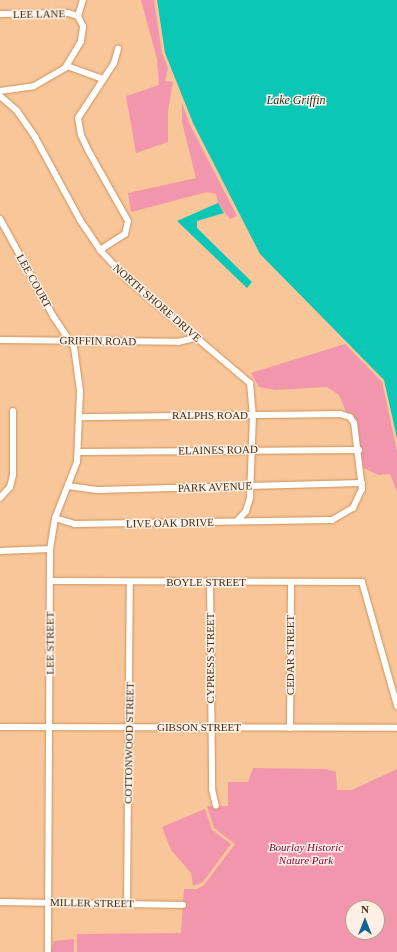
<!DOCTYPE html>
<html>
<head>
<meta charset="utf-8">
<style>
  body { margin:0 }
  #map { position:relative; width:397px; height:952px; overflow:hidden; background:#f8c699; font-family:Georgia,serif }
  div>[style] { position:absolute }
  .green>* { inset:0; background:#f296ad }
  .water>* { inset:0; background:#0dc7b6 }
  .roads { filter:drop-shadow(0 0 1px #cd925a) drop-shadow(0 0 1px #cd925a) }
  .minor>* { height:6px; margin:-3px; padding:0 3px; transform-origin:3px; border-radius:3px; background:#fff }
  span { translate:-50% -50%; white-space:nowrap; text-align:center; line-height:1.15; -webkit-text-stroke:3px #fcf0e4; paint-order:stroke }
  .street-label { font-size:11px; color:#452d15 }
  .park-label { font-size:11px; color:#83073d; font-style:italic }
  .water-label { font-size:12px; color:#12322e; font-style:italic }
  .north { position:absolute; left:345px; top:900px; width:40px; height:40px; box-sizing:border-box; background:#fcf0e4; border:1px solid #b3a291; border-radius:50%; rotate:0deg; font-size:11px; font-weight:700; line-height:16px; text-align:center; color:#452d15 }
  .north::after { content:''; display:block; margin:auto; width:14px; height:18px; background:#146194; clip-path:polygon(50% 0,100% 100%,50% 72%,0 100%) }
</style>
</head>
<body>
<div id="map">
  <div class="green">
    <i style="clip-path:polygon(141px 0,154px 0,162px 53px,168px 68px,165px 81px,173px 82px,168px 111px,168px 142px,136px 153px,126px 96px,159px 85px,157px 59px)"></i>
    <i style="clip-path:polygon(182px 103px,190px 125px,237px 216px,230px 219px,218px 203px,216px 194px,207px 192px,131px 212px,128px 193px,196px 178px,182px 122px)"></i>
    <i style="clip-path:polygon(345px 344px,382px 382px,397px 451px,397px 492px,390px 474px,378px 475px,364px 468px,351px 423px,339px 395px,327px 387px,275px 390px,259px 387px,251px 373px)"></i>
    <i style="clip-path:polygon(evenodd,253px 768px,326px 769px,336px 772px,337px 790px,352px 790px,397px 769px,397px 952px,77px 952px,77px 934px,181px 933px,184px 889px,197px 889px,204px 885px,235px 844px,214px 828px,207px 806px,228px 806px,228px 782px,248px 782px,253px 768px,353px 908px,377px 908px,377px 932px,353px 932px,353px 908px)"></i>
    <i style="clip-path:polygon(205px 809px,212px 830px,231px 844px,203px 882px,193px 886px,191px 873px,171px 850px,162px 827px)"></i>
    <i style="clip-path:polygon(74px 939px,74px 952px,51px 952px,54px 941px)"></i>
  </div>
  <div class="water">
    <i style="clip-path:polygon(157px 0,397px 0,397px 438px,384px 380px,260px 254px,193px 123px,165px 53px)"></i>
    <i style="clip-path:polygon(218px 203px,224px 213px,197px 221px,197px 228px,252px 282px,247px 288px,177px 221px)"></i>
  </div>
  <div class="roads">
    <div class="minor">
      <i style="left:0;top:14px;width:68px;rotate:-0.8deg"></i>
      <i style="left:68px;top:13px;width:10px;rotate:17deg"></i>
      <i style="left:78px;top:16px;width:17px;rotate:-73deg"></i>
      <i style="left:67px;top:66px;width:37px;rotate:20deg"></i>
      <i style="left:0;top:91px;width:34px;rotate:-8deg"></i>
      <i style="left:34px;top:86px;width:36px;rotate:-30deg"></i>
      <i style="left:65px;top:68px;width:31px;rotate:-59deg"></i>
      <i style="left:81px;top:41px;width:15px;rotate:-82deg"></i>
      <i style="left:83px;top:26px;width:11px;rotate:-117deg"></i>
      <i style="left:0;top:96px;width:23px;rotate:41deg"></i>
      <i style="left:17px;top:111px;width:32px;rotate:55deg"></i>
      <i style="left:35px;top:137px;width:94px;rotate:61.5deg"></i>
      <i style="left:80px;top:220px;width:36px;rotate:56deg"></i>
      <i style="left:100px;top:250px;width:41px;rotate:47deg"></i>
      <i style="left:128px;top:280px;width:160px;rotate:40.2deg"></i>
      <i style="left:250px;top:383px;width:32px;rotate:85deg"></i>
      <i style="left:253px;top:415px;width:83px;rotate:92.1deg"></i>
      <i style="left:250px;top:498px;width:14px;rotate:107deg"></i>
      <i style="left:246px;top:511px;width:12px;rotate:132deg"></i>
      <i style="left:0;top:219px;width:111px;rotate:61.3deg"></i>
      <i style="left:53px;top:316px;width:37px;rotate:56deg"></i>
      <i style="left:74px;top:347px;width:44px;rotate:82.2deg"></i>
      <i style="left:80px;top:391px;width:71px;rotate:92.4deg"></i>
      <i style="left:77px;top:462px;width:60px;rotate:111.4deg"></i>
      <i style="left:55px;top:518px;width:31px;rotate:99deg"></i>
      <i style="left:50px;top:549px;width:403px;rotate:90.3deg"></i>
      <i style="left:100px;top:250px;width:30px;rotate:-33deg"></i>
      <i style="left:125px;top:234px;width:13px;rotate:-77deg"></i>
      <i style="left:128px;top:221px;width:81px;rotate:-119.4deg"></i>
      <i style="left:88px;top:150px;width:17px;rotate:-115deg"></i>
      <i style="left:81px;top:135px;width:17px;rotate:-100deg"></i>
      <i style="left:78px;top:118px;width:66px;rotate:-56.8deg"></i>
      <i style="left:114px;top:63px;width:15px;rotate:-74deg"></i>
      <i style="left:0;top:340px;width:178px;rotate:0.6deg"></i>
      <i style="left:178px;top:342px;width:18px;rotate:-13deg"></i>
      <i style="left:78px;top:452px;width:281px;rotate:-0.4deg"></i>
      <i style="left:68px;top:486px;width:29px;rotate:8deg"></i>
      <i style="left:97px;top:490px;width:265px;rotate:-1.5deg"></i>
      <i style="left:0;top:498px;width:15px;rotate:-48deg"></i>
      <i style="left:10px;top:487px;width:12px;rotate:-76deg"></i>
      <i style="left:13px;top:475px;width:64px;rotate:-90deg"></i>
      <i style="left:55px;top:518px;width:21px;rotate:17deg"></i>
      <i style="left:75px;top:524px;width:257px;rotate:-0.9deg"></i>
      <i style="left:332px;top:520px;width:24px;rotate:-30deg"></i>
      <i style="left:353px;top:508px;width:21px;rotate:-65deg"></i>
      <i style="left:362px;top:489px;width:66px;rotate:-96.9deg"></i>
      <i style="left:354px;top:423px;width:7px;rotate:-124deg"></i>
      <i style="left:350px;top:417px;width:10px;rotate:-163deg"></i>
      <i style="left:340px;top:414px;width:261px;rotate:179.3deg"></i>
      <i style="left:0;top:551px;width:50px;rotate:-2.3deg"></i>
      <i style="left:50px;top:581px;width:312px;rotate:0.2deg"></i>
      <i style="left:362px;top:582px;width:129px;rotate:74.2deg"></i>
      <i style="left:210px;top:582px;width:207px;rotate:89.4deg"></i>
      <i style="left:212px;top:789px;width:17px;rotate:77deg"></i>
      <i style="left:0;top:727px;width:397px;rotate:0.1deg"></i>
      <i style="left:290px;top:728px;width:146px;rotate:-89.6deg"></i>
      <i style="left:0;top:902px;width:183px;rotate:0.9deg"></i>
      <i style="left:127px;top:903px;width:320px;rotate:-89.5deg"></i>
    </div>
  </div>
  <div class="street-label">
    <span style="left:39px;top:14px;rotate:-1deg">LEE LANE</span>
    <span style="left:34px;top:281px;rotate:61deg">LEE COURT</span>
    <span style="left:157px;top:303px;rotate:41deg">NORTH SHORE DRIVE</span>
    <span style="left:98px;top:341px;rotate:1deg">GRIFFIN ROAD</span>
    <span style="left:210px;top:415px">RALPHS ROAD</span>
    <span style="left:218px;top:450px;rotate:-1deg">ELAINES ROAD</span>
    <span style="left:215px;top:487px;rotate:-2deg">PARK AVENUE</span>
    <span style="left:170px;top:523px;rotate:-1deg">LIVE OAK DRIVE</span>
    <span style="left:206px;top:582px">BOYLE STREET</span>
    <span style="left:50px;top:643px;rotate:-90deg">LEE STREET</span>
    <span style="left:290px;top:655px;rotate:-90deg">CEDAR STREET</span>
    <span style="left:210px;top:658px;rotate:-90deg">CYPRESS STREET</span>
    <span style="left:199px;top:727px">GIBSON STREET</span>
    <span style="left:129px;top:743px;rotate:-89deg">COTTONWOOD STREET</span>
    <span style="left:92px;top:903px;rotate:1deg">MILLER STREET</span>
  </div>
  <div class="park-label">
    <span style="left:306px;top:854px">Bourlay Historic<br>Nature Park</span>
  </div>
  <div class="water-label">
    <span style="left:296px;top:101px">Lake Griffin</span>
  </div>
  <div class="north">N</div>
</div>
</body>
</html>
